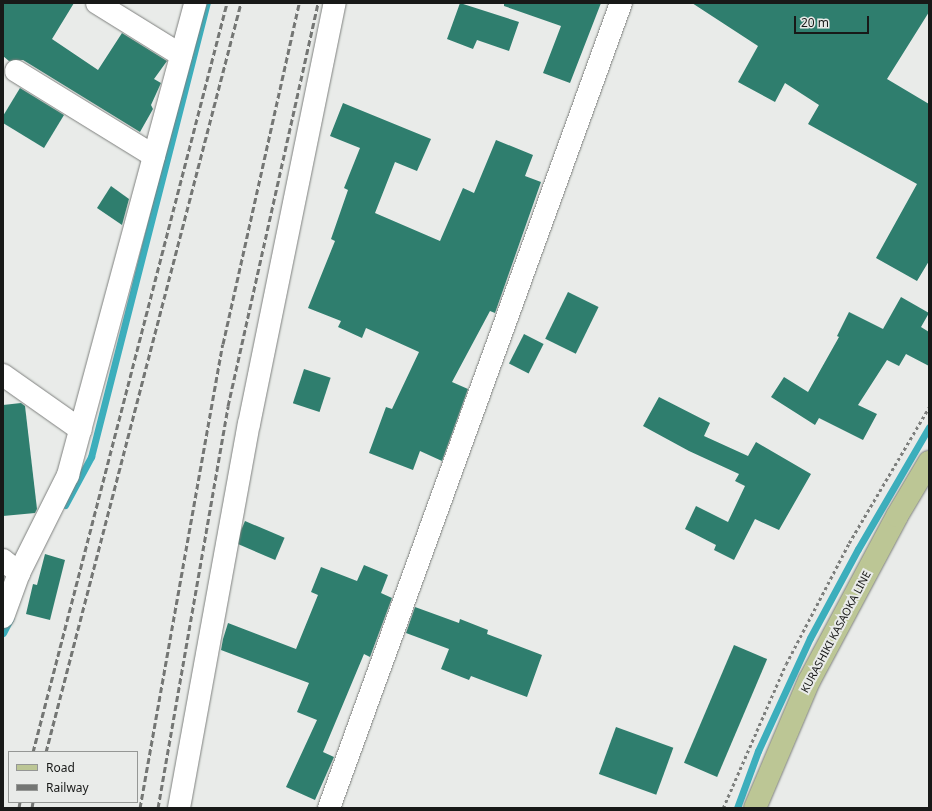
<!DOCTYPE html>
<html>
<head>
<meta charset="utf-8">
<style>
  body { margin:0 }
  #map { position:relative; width:932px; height:811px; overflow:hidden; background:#e9ebe9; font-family:"Noto Sans",sans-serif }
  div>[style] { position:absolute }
  .stream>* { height:7px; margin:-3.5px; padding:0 3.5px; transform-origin:3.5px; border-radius:3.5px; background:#3caebc }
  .building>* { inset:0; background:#2f7e6e; transform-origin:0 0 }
  .path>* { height:2.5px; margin-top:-1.25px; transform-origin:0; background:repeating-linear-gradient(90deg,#7d7f7d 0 3px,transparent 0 6px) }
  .roads { filter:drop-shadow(0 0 1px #7e807e) drop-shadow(0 0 1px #7e807e) }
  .minor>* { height:22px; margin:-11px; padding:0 11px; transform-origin:11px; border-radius:11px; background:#fff }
  .primary>* { height:22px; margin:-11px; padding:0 11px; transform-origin:11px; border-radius:11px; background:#bcc695 }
  .rail>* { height:3px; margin-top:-1.5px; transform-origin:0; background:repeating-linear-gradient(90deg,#747674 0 6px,transparent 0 9px) }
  span { translate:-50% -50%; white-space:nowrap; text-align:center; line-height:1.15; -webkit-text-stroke:4px #e9ebe9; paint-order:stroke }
  .street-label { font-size:11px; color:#181918 }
  .frame { position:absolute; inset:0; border:4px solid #181918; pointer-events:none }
  .legend { position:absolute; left:8px; top:751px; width:130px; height:52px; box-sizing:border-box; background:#e9ebe9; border:1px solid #959795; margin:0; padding:5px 7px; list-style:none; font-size:12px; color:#181918 }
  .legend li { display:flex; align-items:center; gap:8px; height:20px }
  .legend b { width:20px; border:1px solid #959795 }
  .scale { position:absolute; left:794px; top:16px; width:75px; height:18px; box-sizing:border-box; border:2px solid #181918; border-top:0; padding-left:5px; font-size:12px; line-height:14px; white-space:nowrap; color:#181918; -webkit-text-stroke:3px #e9ebe9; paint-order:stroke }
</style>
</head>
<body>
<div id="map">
  <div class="stream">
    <i style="left:65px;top:505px;width:55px;rotate:-61.6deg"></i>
    <i style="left:91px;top:457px;width:469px;rotate:-75.7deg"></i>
    <i style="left:3px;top:633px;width:16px;rotate:-63deg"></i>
    <i style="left:737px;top:808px;width:61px;rotate:-69.8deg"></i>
    <i style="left:758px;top:751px;width:124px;rotate:-65.3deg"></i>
    <i style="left:810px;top:638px;width:101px;rotate:-61.7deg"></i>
    <i style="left:858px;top:549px;width:141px;rotate:-59.8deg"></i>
  </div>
  <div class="building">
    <i style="clip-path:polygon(3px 3px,74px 3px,52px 39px,98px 70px,122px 33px,167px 61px,154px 79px,161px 83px,151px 105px,153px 109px,140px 132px,23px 60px,9px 61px,3px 56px)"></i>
    <i style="clip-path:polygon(460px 3px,519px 22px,509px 51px,477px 40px,473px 49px,447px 39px)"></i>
    <i style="clip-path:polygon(504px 3px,601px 3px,570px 83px,543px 73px,561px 26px,504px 6px)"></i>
    <i style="clip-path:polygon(692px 3px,929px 3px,929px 12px,887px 79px,929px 104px,929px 261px,917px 281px,876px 258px,917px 184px,808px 124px,819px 105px,785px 83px,775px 102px,738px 82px,758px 46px)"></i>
    <i style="clip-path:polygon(20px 88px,64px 115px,44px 148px,3px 123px,3px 116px)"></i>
    <i style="clip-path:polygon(343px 103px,431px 139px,417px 171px,395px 162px,375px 213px,440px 241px,463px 188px,474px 193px,496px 140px,533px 155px,525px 176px,541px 182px,495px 313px,490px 311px,452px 382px,468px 389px,442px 461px,420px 451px,413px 470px,369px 453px,386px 407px,392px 409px,419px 352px,366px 328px,362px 338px,338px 327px,341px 321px,308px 308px,335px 241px,331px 239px,348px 190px,344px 188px,360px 148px,330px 136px)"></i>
    <i style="clip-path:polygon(111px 186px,129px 199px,122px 225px,97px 208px)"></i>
    <i style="left:568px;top:292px;width:34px;height:52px;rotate:26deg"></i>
    <i style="clip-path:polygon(901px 297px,929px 313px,921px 327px,929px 332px,929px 366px,906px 354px,899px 366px,887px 360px,858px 405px,877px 414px,863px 440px,819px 418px,815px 425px,771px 397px,784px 377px,808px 392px,839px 337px,837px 336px,849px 312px,883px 329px)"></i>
    <i style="left:524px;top:334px;width:22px;height:33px;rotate:27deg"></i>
    <i style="left:304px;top:369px;width:28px;height:36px;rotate:18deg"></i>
    <i style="clip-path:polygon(659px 397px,710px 423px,704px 436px,748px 456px,756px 442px,811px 474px,779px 530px,755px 519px,734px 560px,714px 550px,716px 545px,685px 529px,696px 506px,728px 522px,745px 486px,735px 481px,739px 474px,689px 451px,643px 426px)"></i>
    <i style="clip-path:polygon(21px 403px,25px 406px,37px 509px,35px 513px,3px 516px,3px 405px)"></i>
    <i style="left:245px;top:521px;width:43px;height:24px;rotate:23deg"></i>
    <i style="clip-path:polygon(45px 554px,65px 560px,50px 620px,26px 614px,33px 584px,37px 585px)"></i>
    <i style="clip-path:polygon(364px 565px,388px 575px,381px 593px,392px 598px,370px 657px,364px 654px,323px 752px,334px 757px,315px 800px,286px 787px,317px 720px,297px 712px,309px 683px,221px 650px,223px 639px,228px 623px,296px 649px,318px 595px,311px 592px,321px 567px,357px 581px)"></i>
    <i style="clip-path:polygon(415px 607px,459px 623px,460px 619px,488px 630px,487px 634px,542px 655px,527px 697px,471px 676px,469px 680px,441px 669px,449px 649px,406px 633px)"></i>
    <i style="left:734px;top:645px;width:36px;height:128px;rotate:23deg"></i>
    <i style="left:616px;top:727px;width:61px;height:50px;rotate:20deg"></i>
  </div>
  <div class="path">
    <i style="left:723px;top:808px;width:157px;rotate:-66.4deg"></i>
    <i style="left:786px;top:664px;width:136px;rotate:-62.5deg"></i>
    <i style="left:849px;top:543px;width:158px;rotate:-59.5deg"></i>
  </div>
  <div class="roads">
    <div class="minor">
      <i style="left:97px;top:3px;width:99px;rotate:31.8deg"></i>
      <i style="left:16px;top:71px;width:162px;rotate:31.6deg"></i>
      <i style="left:3px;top:375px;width:95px;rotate:35.2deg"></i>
      <i style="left:3px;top:560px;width:21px;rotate:39deg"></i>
      <i style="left:3px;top:617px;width:47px;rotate:-70deg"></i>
      <i style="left:19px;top:573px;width:110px;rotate:-63.4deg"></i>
      <i style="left:68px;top:475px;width:489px;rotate:-74.9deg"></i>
      <i style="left:179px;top:808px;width:390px;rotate:-79.7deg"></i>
      <i style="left:249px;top:424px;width:430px;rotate:-78.5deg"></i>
      <i style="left:329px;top:808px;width:856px;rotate:-70.06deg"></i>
    </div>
    <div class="primary">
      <i style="left:755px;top:808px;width:138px;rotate:-67deg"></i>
      <i style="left:809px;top:681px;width:187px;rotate:-61.9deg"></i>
      <i style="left:897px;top:516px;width:63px;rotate:-59.3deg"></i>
    </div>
  </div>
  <div class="rail">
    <i style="left:33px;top:752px;width:774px;rotate:-75.48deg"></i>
    <i style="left:46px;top:752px;width:774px;rotate:-75.41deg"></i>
    <i style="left:19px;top:808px;width:6px;rotate:-81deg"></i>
    <i style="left:32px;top:808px;width:6px;rotate:-81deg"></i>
    <i style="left:140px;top:808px;width:471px;rotate:-79.9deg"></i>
    <i style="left:223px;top:344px;width:349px;rotate:-77.4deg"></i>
    <i style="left:158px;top:808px;width:408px;rotate:-80.1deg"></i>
    <i style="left:228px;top:406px;width:413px;rotate:-77.4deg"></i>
  </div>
  <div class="street-label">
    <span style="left:836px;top:632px;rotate:-62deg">KURASHIKI KASAOKA LINE</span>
  </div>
  <div class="frame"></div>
  <ul class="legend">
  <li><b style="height:5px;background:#bcc695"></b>Road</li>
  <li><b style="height:5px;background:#747674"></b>Railway</li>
  </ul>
  <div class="scale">20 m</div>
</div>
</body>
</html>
